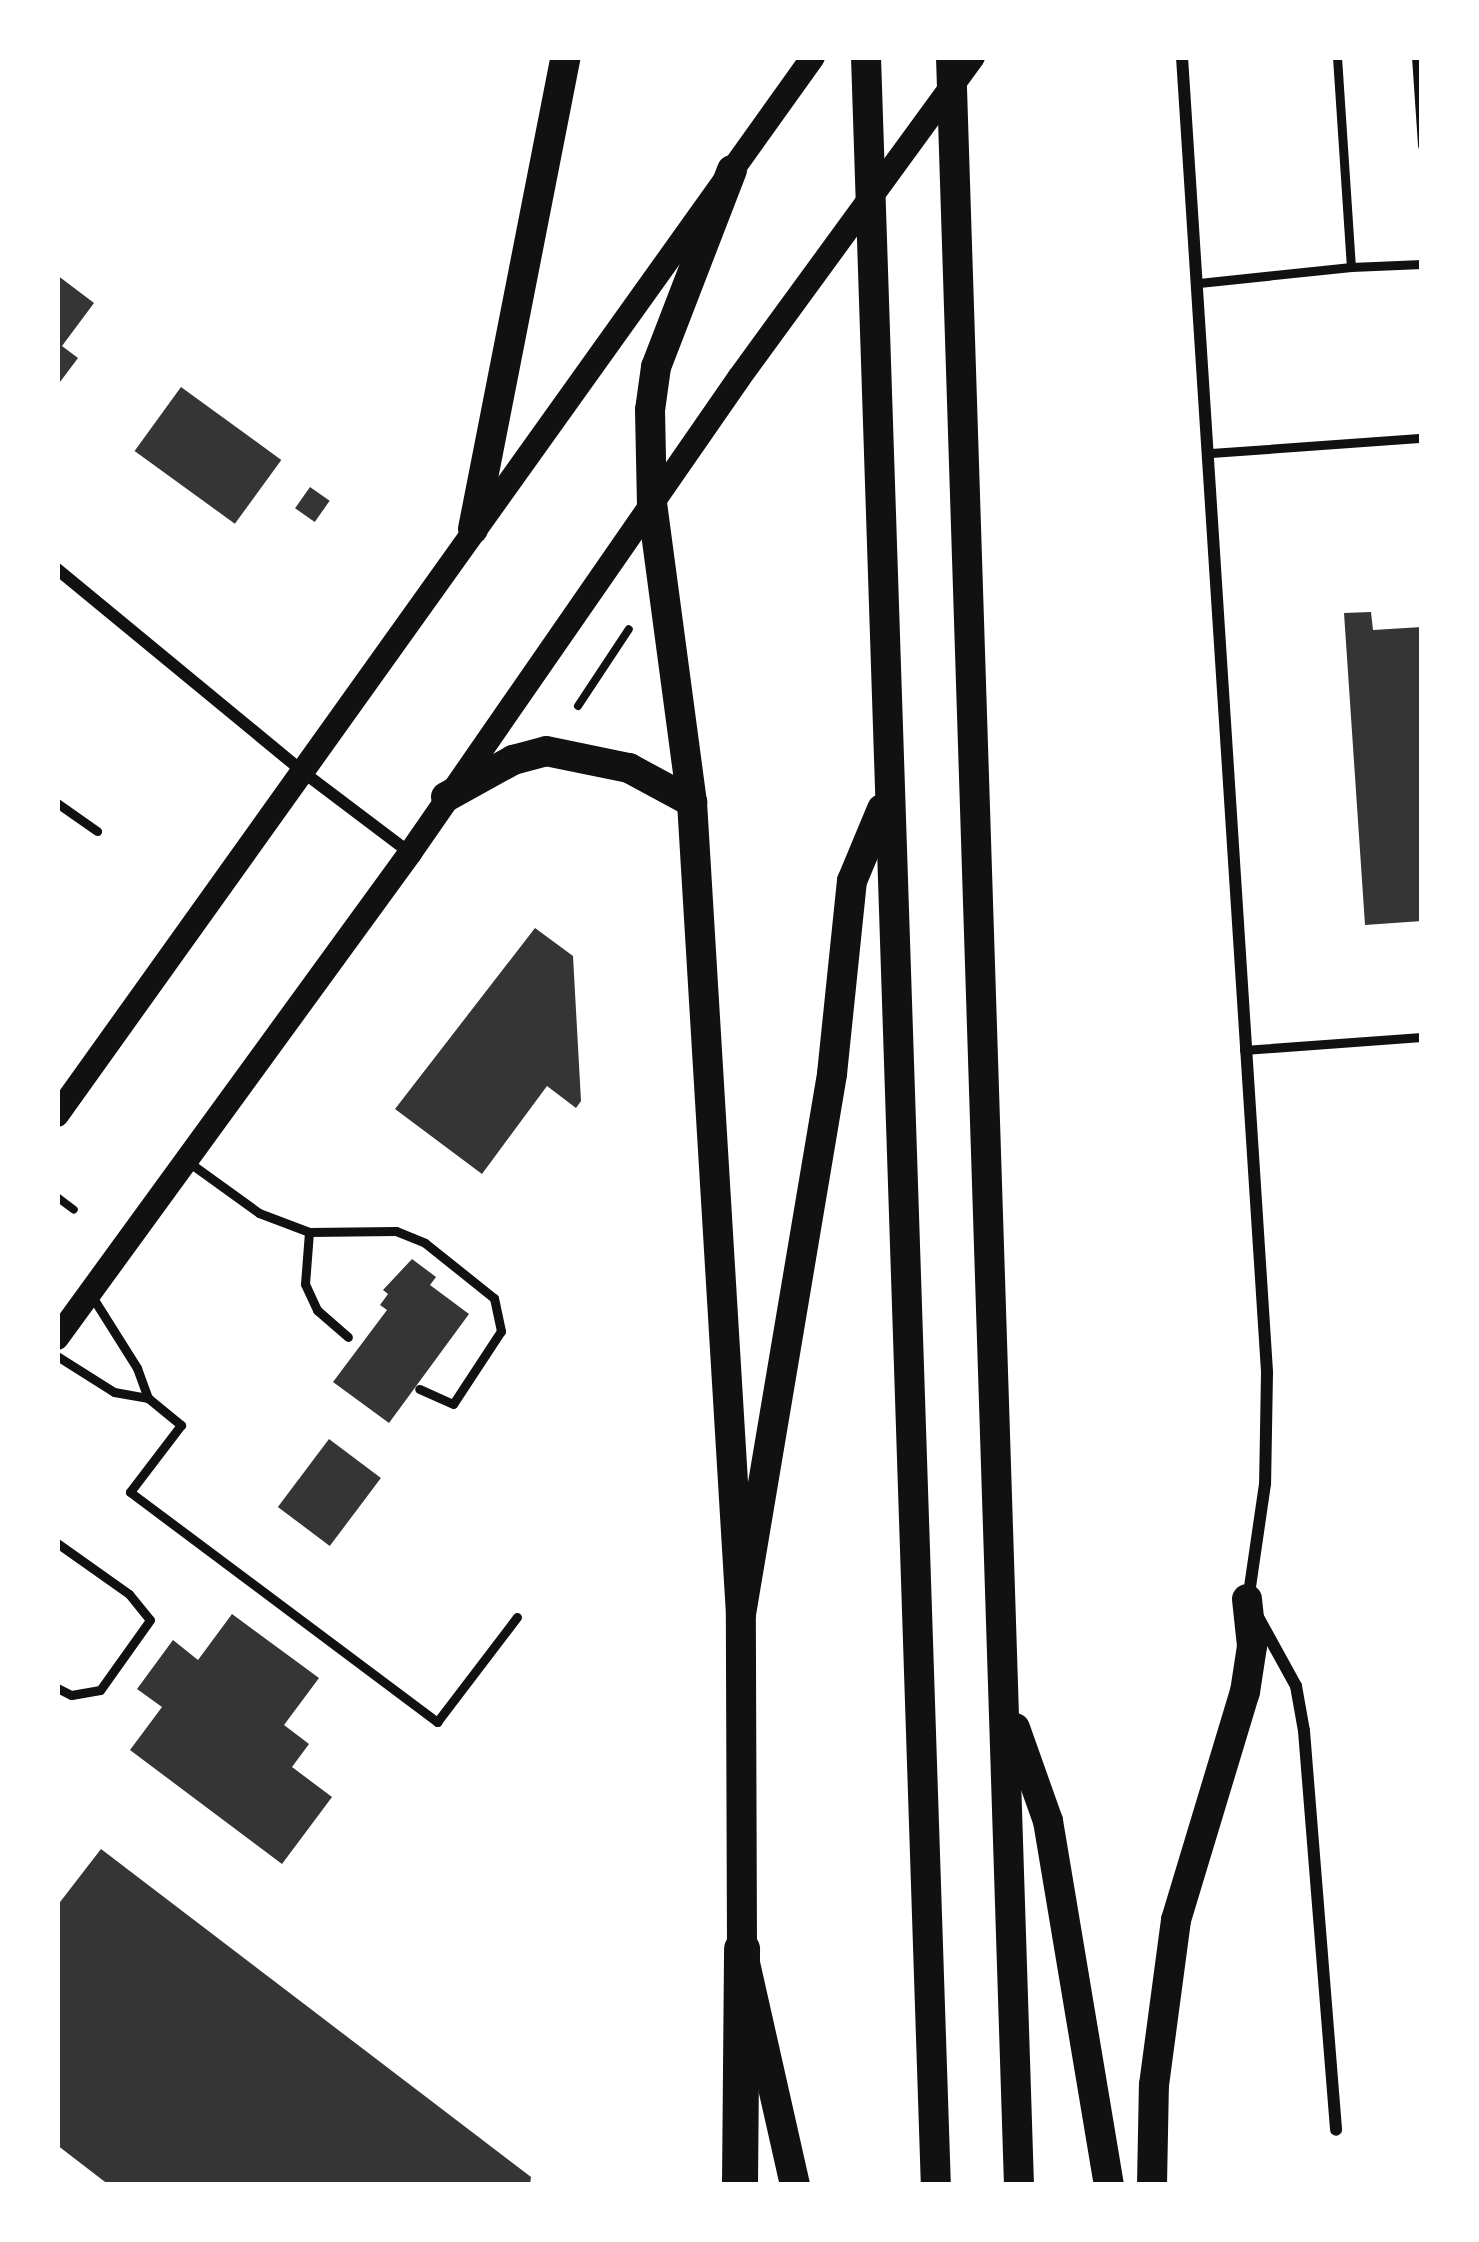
<!DOCTYPE html>
<html>
<head>
<meta charset="utf-8">
<style>
  body { margin:0 }
  #map { position:relative; width:1479px; height:2242px; overflow:hidden; background:#fff; font-family:Jost,sans-serif }
  div>[style] { position:absolute }
  .building>* { inset:0; background:#353535; transform-origin:0 0 }
  .path>* { height:8px; margin:-4px; padding:0 4px; transform-origin:4px; border-radius:4px; background:#111 }
  .service>* { height:9px; margin:-4.5px; padding:0 4.5px; transform-origin:4.5px; border-radius:4.5px; background:#111 }
  .minor>* { height:12px; margin:-6px; padding:0 6px; transform-origin:6px; border-radius:6px; background:#111 }
  .secondary>* { height:24px; margin:-12px; padding:0 12px; transform-origin:12px; border-radius:12px; background:#111 }
  .primary>* { height:30px; margin:-15px; padding:0 15px; transform-origin:15px; border-radius:15px; background:#111 }
  .motorway>* { height:36px; margin:-18px; padding:0 18px; transform-origin:18px; border-radius:18px; background:#111 }
  span { translate:-50% -50%; white-space:nowrap; text-align:center; line-height:1.15; -webkit-text-stroke:12px #fff; paint-order:stroke }
  .frame { position:absolute; inset:0; border:60px solid #fff; pointer-events:none }
</style>
</head>
<body>
<div id="map">
  <div class="building">
    <i style="clip-path:polygon(57px 275px,94px 303px,62px 346px,78px 358px,57px 386px)"></i>
    <i style="left:181px;top:387px;width:124px;height:79px;rotate:36deg"></i>
    <i style="left:310px;top:487px;width:24px;height:26px;rotate:35deg"></i>
    <i style="clip-path:polygon(1371px 612px,1373px 630px,1422px 627px,1422px 921px,1365px 925px,1344px 613px)"></i>
    <i style="clip-path:polygon(535px 928px,573px 956px,581px 1101px,576px 1108px,547px 1086px,482px 1174px,395px 1109px)"></i>
    <i style="clip-path:polygon(412px 1259px,436px 1277px,430px 1285px,469px 1314px,389px 1423px,333px 1382px,387px 1310px,380px 1305px,388px 1294px,383px 1290px)"></i>
    <i style="left:329px;top:1439px;width:65px;height:85px;rotate:37deg"></i>
    <i style="clip-path:polygon(232px 1614px,319px 1678px,284px 1725px,309px 1744px,292px 1767px,332px 1797px,282px 1864px,130px 1750px,162px 1707px,137px 1689px,173px 1640px,198px 1660px)"></i>
    <i style="clip-path:polygon(101px 1849px,531px 2177px,530px 2185px,109px 2185px,57px 2145px,57px 1906px)"></i>
  </div>
  <div class="path">
    <i style="left:1416px;top:57px;width:89px;rotate:86.1deg"></i>
    <i style="left:578px;top:706px;width:92px;rotate:-56.5deg"></i>
    <i style="left:57px;top:1197px;width:21px;rotate:37deg"></i>
  </div>
  <div class="service">
    <i style="left:1337px;top:57px;width:210px;rotate:86.2deg"></i>
    <i style="left:1351px;top:267px;width:71px;rotate:-2.4deg"></i>
    <i style="left:1199px;top:283px;width:153px;rotate:-6deg"></i>
    <i style="left:1211px;top:453px;width:212px;rotate:-4.1deg"></i>
    <i style="left:57px;top:803px;width:49px;rotate:35deg"></i>
    <i style="left:1244px;top:1050px;width:178px;rotate:-4.2deg"></i>
    <i style="left:187px;top:1161px;width:89px;rotate:35.8deg"></i>
    <i style="left:259px;top:1213px;width:53px;rotate:20.8deg"></i>
    <i style="left:309px;top:1232px;width:87px;rotate:-0.7deg"></i>
    <i style="left:396px;top:1231px;width:31px;rotate:22deg"></i>
    <i style="left:425px;top:1243px;width:88px;rotate:38.6deg"></i>
    <i style="left:494px;top:1298px;width:34px;rotate:78deg"></i>
    <i style="left:501px;top:1331px;width:87px;rotate:123.3deg"></i>
    <i style="left:453px;top:1404px;width:37px;rotate:-156deg"></i>
    <i style="left:309px;top:1232px;width:52px;rotate:94.4deg"></i>
    <i style="left:305px;top:1284px;width:29px;rotate:65deg"></i>
    <i style="left:317px;top:1310px;width:41px;rotate:41.1deg"></i>
    <i style="left:93px;top:1298px;width:83px;rotate:57.8deg"></i>
    <i style="left:137px;top:1368px;width:32px;rotate:70deg"></i>
    <i style="left:57px;top:1356px;width:67px;rotate:32.3deg"></i>
    <i style="left:114px;top:1392px;width:35px;rotate:10deg"></i>
    <i style="left:148px;top:1398px;width:43px;rotate:39.3deg"></i>
    <i style="left:181px;top:1425px;width:84px;rotate:127.3deg"></i>
    <i style="left:130px;top:1492px;width:384px;rotate:36.8deg"></i>
    <i style="left:437px;top:1722px;width:132px;rotate:-52.7deg"></i>
    <i style="left:57px;top:1543px;width:88px;rotate:35.3deg"></i>
    <i style="left:129px;top:1594px;width:33px;rotate:51deg"></i>
    <i style="left:150px;top:1620px;width:86px;rotate:125.5deg"></i>
    <i style="left:100px;top:1690px;width:29px;rotate:170deg"></i>
    <i style="left:71px;top:1695px;width:16px;rotate:-153deg"></i>
  </div>
  <div class="minor">
    <i style="left:1182px;top:57px;width:1319px;rotate:86.3deg"></i>
    <i style="left:1267px;top:1373px;width:111px;rotate:91deg"></i>
    <i style="left:1265px;top:1484px;width:117px;rotate:98.3deg"></i>
    <i style="left:57px;top:569px;width:319px;rotate:39.5deg"></i>
    <i style="left:303px;top:772px;width:134px;rotate:37.1deg"></i>
    <i style="left:1258px;top:1617px;width:79px;rotate:61.2deg"></i>
    <i style="left:1296px;top:1686px;width:46px;rotate:79.9deg"></i>
    <i style="left:1304px;top:1731px;width:400px;rotate:85.4deg"></i>
  </div>
  <div class="secondary">
    <i style="left:57px;top:1115px;width:1300px;rotate:-54.45deg"></i>
    <i style="left:57px;top:1338px;width:600px;rotate:-53.95deg"></i>
    <i style="left:410px;top:853px;width:578px;rotate:-55.29deg"></i>
    <i style="left:739px;top:378px;width:397px;rotate:-53.9deg"></i>
  </div>
  <div class="primary">
    <i style="left:866px;top:57px;width:2129px;rotate:88.12deg"></i>
    <i style="left:951px;top:57px;width:2129px;rotate:88.17deg"></i>
    <i style="left:732px;top:170px;width:211px;rotate:111.1deg"></i>
    <i style="left:656px;top:367px;width:43px;rotate:97.9deg"></i>
    <i style="left:650px;top:410px;width:93px;rotate:88.8deg"></i>
    <i style="left:652px;top:503px;width:302px;rotate:82.4deg"></i>
    <i style="left:692px;top:802px;width:813px;rotate:86.55deg"></i>
    <i style="left:473px;top:529px;width:481px;rotate:-78.9deg"></i>
    <i style="left:446px;top:797px;width:77px;rotate:-28.9deg"></i>
    <i style="left:513px;top:760px;width:34px;rotate:-15deg"></i>
    <i style="left:546px;top:751px;width:85px;rotate:11.6deg"></i>
    <i style="left:629px;top:768px;width:72px;rotate:28.4deg"></i>
    <i style="left:1015px;top:1728px;width:99px;rotate:70.5deg"></i>
    <i style="left:1048px;top:1821px;width:369px;rotate:80.5deg"></i>
    <i style="left:795px;top:2185px;width:242px;rotate:-102.7deg"></i>
    <i style="left:742px;top:1949px;width:335px;rotate:-90.2deg"></i>
    <i style="left:741px;top:1614px;width:548px;rotate:-80.43deg"></i>
    <i style="left:832px;top:1074px;width:194px;rotate:-84.1deg"></i>
    <i style="left:852px;top:881px;width:78px;rotate:-67.4deg"></i>
    <i style="left:1152px;top:2185px;width:100px;rotate:-88.9deg"></i>
    <i style="left:1154px;top:2085px;width:166px;rotate:-82.4deg"></i>
    <i style="left:1176px;top:1920px;width:238px;rotate:-73.2deg"></i>
    <i style="left:1245px;top:1692px;width:47px;rotate:-81.3deg"></i>
    <i style="left:1252px;top:1646px;width:47px;rotate:-96.1deg"></i>
  </div>
  <div class="motorway">
    <i style="left:740px;top:2185px;width:236px;rotate:-89.5deg"></i>
  </div>
  <div class="frame"></div>
</div>
</body>
</html>
